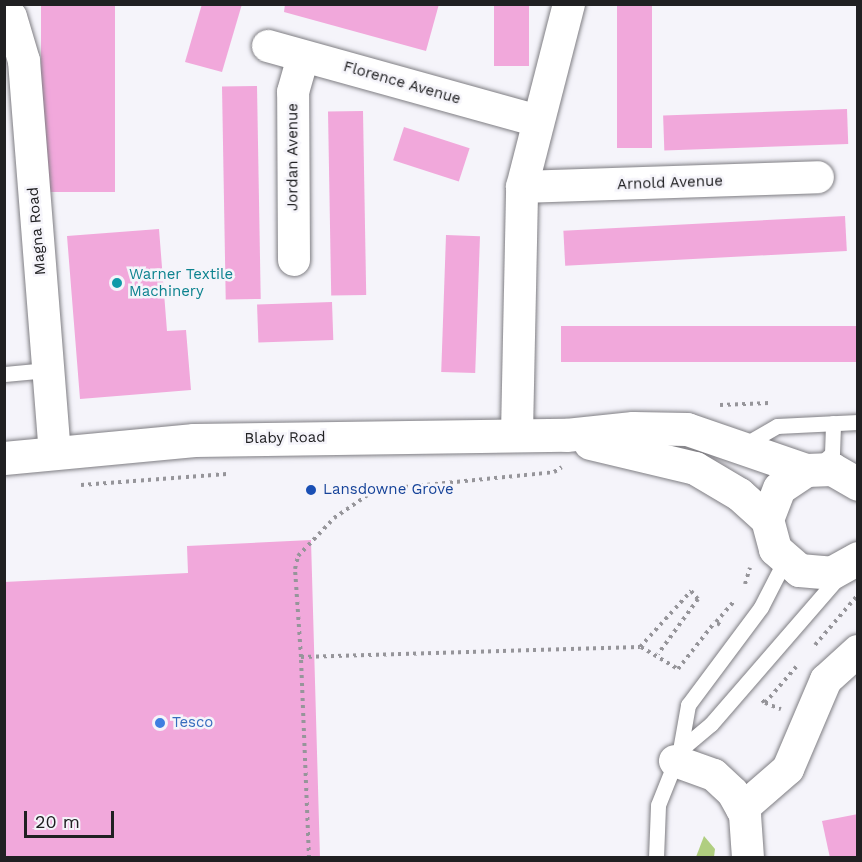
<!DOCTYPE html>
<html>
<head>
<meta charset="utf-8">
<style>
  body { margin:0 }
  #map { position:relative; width:862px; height:862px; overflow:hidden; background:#f5f4fa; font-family:"Work Sans",sans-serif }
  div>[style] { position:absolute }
  .forest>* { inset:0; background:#b0ce80 }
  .building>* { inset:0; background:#f1a8db; transform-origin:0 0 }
  .path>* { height:4px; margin-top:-2px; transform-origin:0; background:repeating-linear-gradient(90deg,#96959a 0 3px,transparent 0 7.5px) }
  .roads { filter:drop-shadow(0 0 2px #7f7e83) drop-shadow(0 0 2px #7f7e83) }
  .lane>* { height:15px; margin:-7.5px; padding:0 7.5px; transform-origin:7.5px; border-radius:7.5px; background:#fff }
  .street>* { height:32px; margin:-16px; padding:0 16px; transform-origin:16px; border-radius:16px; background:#fff }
  .secondary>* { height:33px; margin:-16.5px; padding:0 16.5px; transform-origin:16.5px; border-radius:16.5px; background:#fff }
  .dots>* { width:16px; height:16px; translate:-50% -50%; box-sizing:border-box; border:3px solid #f5f4fa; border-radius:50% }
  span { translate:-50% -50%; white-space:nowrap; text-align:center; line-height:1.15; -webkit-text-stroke:5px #f5f4fa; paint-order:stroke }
  .street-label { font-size:15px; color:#202022 }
  .culture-label { font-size:15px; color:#0d838f }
  .left { translate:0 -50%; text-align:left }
  .transit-label { font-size:15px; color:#164399 }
  .shop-label { font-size:15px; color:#366cbe }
  .frame { position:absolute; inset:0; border:6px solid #202022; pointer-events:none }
  .scale { position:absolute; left:24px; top:811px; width:90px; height:27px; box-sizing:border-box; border:3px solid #202022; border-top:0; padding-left:8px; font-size:18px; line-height:21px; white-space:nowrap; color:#202022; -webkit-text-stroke:4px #f5f4fa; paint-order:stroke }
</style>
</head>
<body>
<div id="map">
  <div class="forest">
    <i style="clip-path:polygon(704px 836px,715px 849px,714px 857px,696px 857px)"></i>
  </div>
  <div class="building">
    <i style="left:41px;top:4px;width:74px;height:188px"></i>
    <i style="clip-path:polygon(202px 4px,242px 4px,222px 72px,185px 62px)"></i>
    <i style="clip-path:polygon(285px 4px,439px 4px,426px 51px,284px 12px)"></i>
    <i style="left:494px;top:4px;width:35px;height:62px"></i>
    <i style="left:617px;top:4px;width:35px;height:144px"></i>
    <i style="left:257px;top:86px;width:213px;height:35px;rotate:89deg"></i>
    <i style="left:847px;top:109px;width:35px;height:184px;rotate:88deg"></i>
    <i style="left:363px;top:111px;width:184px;height:35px;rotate:89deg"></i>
    <i style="left:404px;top:127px;width:69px;height:35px;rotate:18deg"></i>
    <i style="left:845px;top:216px;width:35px;height:282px;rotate:87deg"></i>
    <i style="clip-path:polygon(159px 229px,167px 331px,186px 330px,191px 390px,80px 399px,67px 236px)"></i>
    <i style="left:446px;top:235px;width:34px;height:137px;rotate:2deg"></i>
    <i style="left:332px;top:302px;width:38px;height:75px;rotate:88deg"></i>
    <i style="left:858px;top:326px;width:36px;height:297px;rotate:90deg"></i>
    <i style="clip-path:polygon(311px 540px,320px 858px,4px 858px,4px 582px,188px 573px,187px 546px)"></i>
    <i style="clip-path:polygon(858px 814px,858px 858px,830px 858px,822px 821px)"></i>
  </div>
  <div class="path">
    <i style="left:720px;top:405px;width:49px;rotate:-2.3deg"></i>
    <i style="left:81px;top:485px;width:146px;rotate:-4.3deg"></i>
    <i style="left:745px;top:584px;width:17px;rotate:-73deg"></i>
    <i style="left:720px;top:625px;width:5px;rotate:-143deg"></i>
    <i style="left:716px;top:622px;width:29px;rotate:-49deg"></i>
    <i style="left:815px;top:645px;width:65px;rotate:-49.4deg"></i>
    <i style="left:641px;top:647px;width:43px;rotate:30.7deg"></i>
    <i style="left:678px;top:669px;width:60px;rotate:-51.8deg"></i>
    <i style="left:301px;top:657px;width:88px;rotate:-93.9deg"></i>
    <i style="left:295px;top:569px;width:13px;rotate:-77deg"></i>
    <i style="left:298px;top:556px;width:52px;rotate:-46.5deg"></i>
    <i style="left:334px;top:518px;width:50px;rotate:-34.3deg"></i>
    <i style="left:375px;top:490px;width:180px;rotate:-5.7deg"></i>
    <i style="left:554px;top:472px;width:9px;rotate:-32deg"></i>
    <i style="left:762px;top:700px;width:4px;rotate:45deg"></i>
    <i style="left:765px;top:703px;width:48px;rotate:-49.3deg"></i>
    <i style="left:765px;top:703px;width:17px;rotate:21deg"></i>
    <i style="left:309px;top:858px;width:201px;rotate:-92.3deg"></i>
    <i style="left:301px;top:657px;width:339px;rotate:-1.7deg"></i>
    <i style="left:640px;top:647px;width:76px;rotate:-47.7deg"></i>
    <i style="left:691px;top:591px;width:11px;rotate:49deg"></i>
    <i style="left:698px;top:599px;width:68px;rotate:126deg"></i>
  </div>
  <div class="roads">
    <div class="lane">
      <i style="left:4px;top:374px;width:44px;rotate:-5.2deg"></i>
      <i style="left:744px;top:445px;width:38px;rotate:-30deg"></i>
      <i style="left:777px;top:426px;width:81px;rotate:-2.8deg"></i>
      <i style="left:818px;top:466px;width:18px;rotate:-41deg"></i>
      <i style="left:832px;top:454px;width:31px;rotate:-88deg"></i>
      <i style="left:680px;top:750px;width:40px;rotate:-40deg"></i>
      <i style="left:711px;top:724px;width:198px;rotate:-49.1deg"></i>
      <i style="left:656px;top:858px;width:53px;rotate:-87.8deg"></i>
      <i style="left:658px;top:805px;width:59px;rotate:-68.2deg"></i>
      <i style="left:680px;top:750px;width:46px;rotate:-79.9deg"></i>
      <i style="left:688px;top:705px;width:122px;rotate:-53.3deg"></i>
      <i style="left:761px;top:607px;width:53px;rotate:-62.9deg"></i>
    </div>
    <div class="street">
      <i style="left:4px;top:15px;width:7px;rotate:16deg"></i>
      <i style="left:11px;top:17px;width:46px;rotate:73.5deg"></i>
      <i style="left:24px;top:61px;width:393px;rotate:85.5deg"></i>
      <i style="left:268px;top:46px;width:277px;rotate:15.5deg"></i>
      <i style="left:522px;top:187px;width:296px;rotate:-1.9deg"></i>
      <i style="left:294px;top:260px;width:168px;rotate:-90.3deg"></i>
      <i style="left:293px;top:92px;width:37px;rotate:-74deg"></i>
      <i style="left:517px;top:433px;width:246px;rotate:-88.8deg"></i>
      <i style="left:522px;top:187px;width:189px;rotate:-75.6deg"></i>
      <i style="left:675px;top:761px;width:41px;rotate:19.7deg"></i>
      <i style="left:714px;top:775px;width:26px;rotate:43deg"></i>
      <i style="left:733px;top:793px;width:25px;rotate:61deg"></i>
      <i style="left:745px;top:815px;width:43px;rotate:86deg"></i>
      <i style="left:742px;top:809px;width:61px;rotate:-41deg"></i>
      <i style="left:788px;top:769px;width:97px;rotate:-66.9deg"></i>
      <i style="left:826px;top:680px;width:43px;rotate:-42.2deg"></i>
    </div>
    <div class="secondary">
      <i style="left:590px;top:443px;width:108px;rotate:13.4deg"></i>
      <i style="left:695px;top:468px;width:51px;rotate:30.6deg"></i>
      <i style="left:739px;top:494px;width:38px;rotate:42deg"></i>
      <i style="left:4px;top:458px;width:191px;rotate:-5.4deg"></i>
      <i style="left:194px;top:440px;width:372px;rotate:-0.8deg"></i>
      <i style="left:566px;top:435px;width:67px;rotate:-6deg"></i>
      <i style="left:633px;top:428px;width:54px;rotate:1.1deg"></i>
      <i style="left:687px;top:429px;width:126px;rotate:19deg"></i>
      <i style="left:858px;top:484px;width:30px;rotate:-150deg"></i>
      <i style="left:832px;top:469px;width:26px;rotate:178deg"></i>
      <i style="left:806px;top:470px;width:32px;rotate:146deg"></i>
      <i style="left:779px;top:488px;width:33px;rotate:111deg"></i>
      <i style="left:767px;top:519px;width:31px;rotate:75deg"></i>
      <i style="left:775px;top:549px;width:32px;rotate:41deg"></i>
      <i style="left:799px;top:570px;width:32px;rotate:5deg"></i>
      <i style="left:831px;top:573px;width:31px;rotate:-29deg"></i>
    </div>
  </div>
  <div class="dots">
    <i style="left:117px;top:283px;background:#0f9aa8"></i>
    <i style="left:311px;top:490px;background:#1a4fb4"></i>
    <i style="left:160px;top:723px;background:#3f7fe0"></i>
  </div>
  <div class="street-label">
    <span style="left:402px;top:83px;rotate:16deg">Florence Avenue</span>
    <span style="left:293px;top:157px;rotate:-90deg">Jordan Avenue</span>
    <span style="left:670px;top:183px;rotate:-2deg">Arnold Avenue</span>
    <span style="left:37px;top:231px;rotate:-95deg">Magna Road</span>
    <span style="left:285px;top:438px;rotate:-1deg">Blaby Road</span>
  </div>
  <div class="culture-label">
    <span class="left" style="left:129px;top:283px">Warner Textile<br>Machinery</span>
  </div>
  <div class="transit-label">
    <span class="left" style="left:323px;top:490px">Lansdowne Grove</span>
  </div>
  <div class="shop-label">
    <span class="left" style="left:172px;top:723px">Tesco</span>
  </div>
  <div class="frame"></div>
  <div class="scale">20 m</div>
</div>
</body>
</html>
